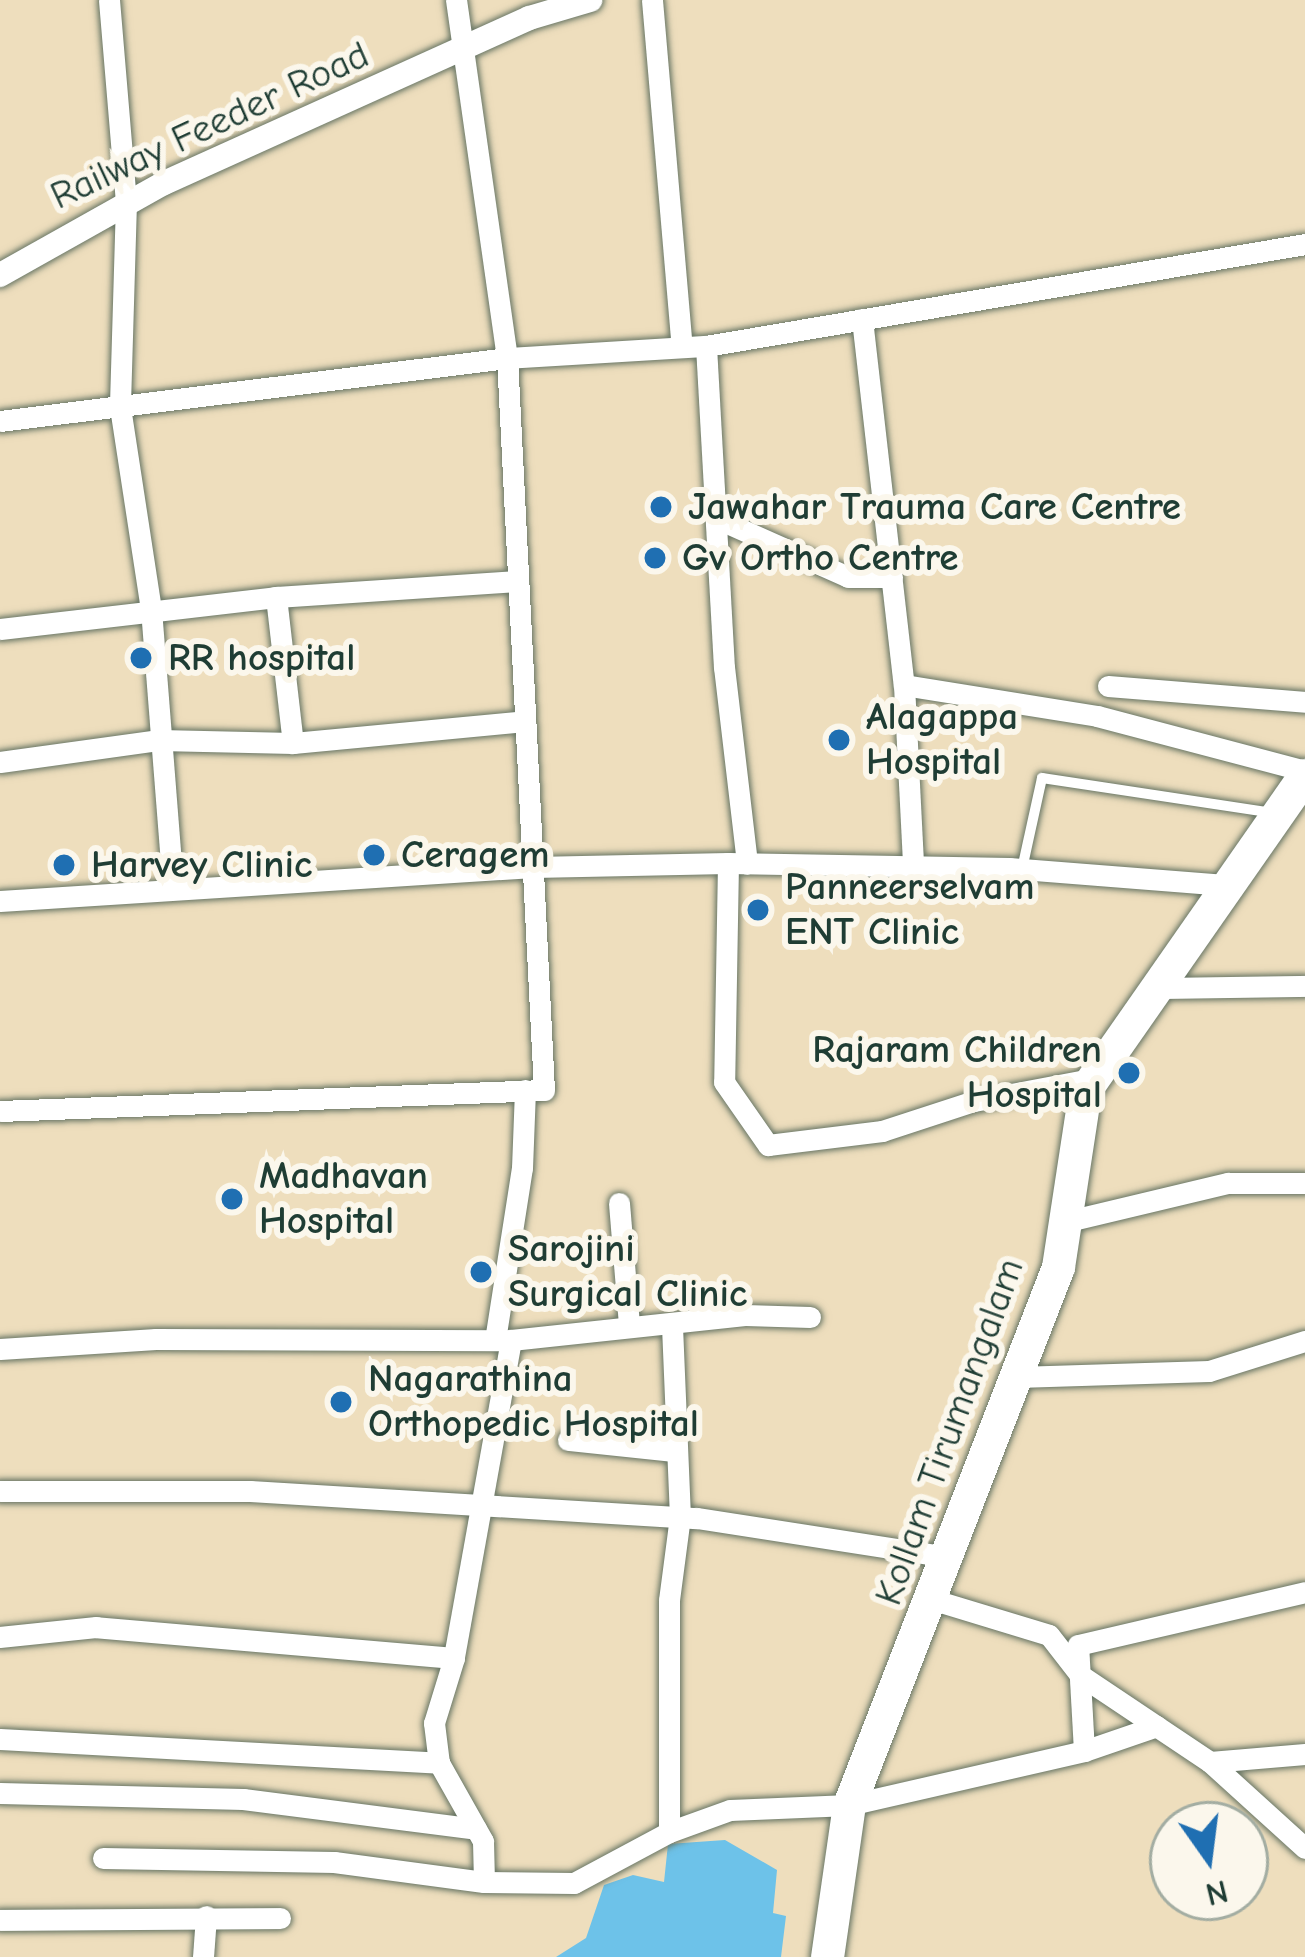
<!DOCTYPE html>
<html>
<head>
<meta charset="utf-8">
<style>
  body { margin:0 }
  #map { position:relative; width:1305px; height:1957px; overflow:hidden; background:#eedebd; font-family:"Comic Neue",sans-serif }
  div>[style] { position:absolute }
  .water>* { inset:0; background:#6dc2e9 }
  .roads { filter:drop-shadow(0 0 3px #677564) drop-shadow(0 0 3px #677564) }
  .service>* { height:10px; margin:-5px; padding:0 5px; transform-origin:5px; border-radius:5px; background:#fff }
  .minor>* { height:21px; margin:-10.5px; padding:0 10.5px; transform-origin:10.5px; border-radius:10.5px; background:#fff }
  .tertiary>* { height:24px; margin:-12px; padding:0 12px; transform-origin:12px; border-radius:12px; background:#fff }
  .trunk>* { height:33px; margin:-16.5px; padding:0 16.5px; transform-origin:16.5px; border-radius:16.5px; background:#fff }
  .dots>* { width:33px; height:33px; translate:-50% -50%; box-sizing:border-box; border:6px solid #fbf7ec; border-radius:50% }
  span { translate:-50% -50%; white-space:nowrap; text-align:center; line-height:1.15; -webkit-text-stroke:12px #fbf7ec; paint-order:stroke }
  .street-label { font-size:39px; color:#1f3d34 }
  .poi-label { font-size:39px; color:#1f3d34; font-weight:700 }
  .left { translate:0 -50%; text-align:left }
  .right { translate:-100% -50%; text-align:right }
  .north { position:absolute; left:1149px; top:1801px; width:120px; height:120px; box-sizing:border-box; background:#fbf7ec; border:3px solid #a3ada2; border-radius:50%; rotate:166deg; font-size:33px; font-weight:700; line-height:48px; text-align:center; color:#1f3d34 }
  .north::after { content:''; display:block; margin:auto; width:42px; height:54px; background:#1f6fb2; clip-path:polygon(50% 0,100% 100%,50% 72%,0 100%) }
</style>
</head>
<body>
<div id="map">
  <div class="water">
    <i style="clip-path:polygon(725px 1840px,777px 1870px,773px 1913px,786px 1916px,781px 1957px,556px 1957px,586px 1938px,604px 1885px,633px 1875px,664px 1882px,668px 1844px)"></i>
  </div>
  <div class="roads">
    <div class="service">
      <i style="left:1022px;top:869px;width:93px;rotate:-77.6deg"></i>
      <i style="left:1042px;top:778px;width:235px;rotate:8.6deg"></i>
    </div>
    <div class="minor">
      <i style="left:109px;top:0;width:203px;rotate:85.2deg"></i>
      <i style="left:126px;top:202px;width:205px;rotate:91.7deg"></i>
      <i style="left:120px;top:407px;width:204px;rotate:81.3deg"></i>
      <i style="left:151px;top:609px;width:281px;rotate:85.5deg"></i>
      <i style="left:652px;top:0;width:348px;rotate:85.1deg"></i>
      <i style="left:862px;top:319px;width:368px;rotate:83.5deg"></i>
      <i style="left:904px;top:685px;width:179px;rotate:87.1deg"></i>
      <i style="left:706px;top:346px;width:322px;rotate:86.8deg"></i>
      <i style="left:724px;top:667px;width:198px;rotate:83.3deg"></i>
      <i style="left:0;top:421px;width:511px;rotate:-7.08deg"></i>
      <i style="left:507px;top:358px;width:199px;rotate:-3.5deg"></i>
      <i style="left:706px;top:346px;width:608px;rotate:-9.66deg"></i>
      <i style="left:718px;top:519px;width:142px;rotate:24deg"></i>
      <i style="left:848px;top:577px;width:44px"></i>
      <i style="left:518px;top:581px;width:243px;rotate:176.2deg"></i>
      <i style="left:276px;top:597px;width:147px;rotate:83.4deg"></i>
      <i style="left:293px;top:743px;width:233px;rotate:-5.4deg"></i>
      <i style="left:0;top:629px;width:278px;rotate:-6.6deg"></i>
      <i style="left:904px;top:685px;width:195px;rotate:9.1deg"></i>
      <i style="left:1097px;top:716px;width:215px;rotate:14.8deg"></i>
      <i style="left:1108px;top:686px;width:198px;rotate:4.6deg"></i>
      <i style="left:0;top:762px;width:161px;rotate:-7.9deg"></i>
      <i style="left:159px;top:740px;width:134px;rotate:1.3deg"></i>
      <i style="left:728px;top:863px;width:219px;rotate:91deg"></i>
      <i style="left:724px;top:1082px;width:77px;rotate:55.1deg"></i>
      <i style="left:768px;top:1145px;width:115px;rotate:-7deg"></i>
      <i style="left:882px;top:1131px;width:97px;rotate:-18.1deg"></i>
      <i style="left:974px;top:1101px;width:120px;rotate:-10.6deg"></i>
      <i style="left:0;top:901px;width:534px;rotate:-3.65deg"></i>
      <i style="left:533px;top:867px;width:195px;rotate:-1.2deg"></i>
      <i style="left:728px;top:863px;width:281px;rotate:1deg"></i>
      <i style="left:1009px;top:868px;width:217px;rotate:4.5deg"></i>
      <i style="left:1155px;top:988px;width:150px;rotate:-0.8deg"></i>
      <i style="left:0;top:1111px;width:544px;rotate:-2.21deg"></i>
      <i style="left:544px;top:1090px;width:733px;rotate:-92.89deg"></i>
      <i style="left:507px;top:358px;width:362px;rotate:-98.1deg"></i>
      <i style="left:619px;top:1203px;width:122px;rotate:85.3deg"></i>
      <i style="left:1064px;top:1222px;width:169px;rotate:-13.4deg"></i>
      <i style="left:1228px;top:1183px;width:77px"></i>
      <i style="left:495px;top:1340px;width:174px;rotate:-81.1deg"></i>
      <i style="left:522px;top:1168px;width:78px;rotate:-87.8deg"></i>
      <i style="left:511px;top:1340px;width:235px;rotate:-6.1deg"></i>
      <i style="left:745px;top:1315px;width:65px;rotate:1.8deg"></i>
      <i style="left:0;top:1349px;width:156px;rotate:-3.7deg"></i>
      <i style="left:156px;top:1339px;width:355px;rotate:0.2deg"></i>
      <i style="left:511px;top:1340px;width:323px;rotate:100.2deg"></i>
      <i style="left:454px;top:1658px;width:359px;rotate:-175.1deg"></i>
      <i style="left:96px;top:1627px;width:97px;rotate:174.1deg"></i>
      <i style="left:1017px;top:1377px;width:192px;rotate:-1.8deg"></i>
      <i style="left:1209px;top:1371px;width:101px;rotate:-17.4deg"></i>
      <i style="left:568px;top:1440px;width:108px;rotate:5.9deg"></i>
      <i style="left:0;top:1491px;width:250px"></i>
      <i style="left:250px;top:1491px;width:448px;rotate:3.5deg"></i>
      <i style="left:697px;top:1518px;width:256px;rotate:8.8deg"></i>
      <i style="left:934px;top:1600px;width:120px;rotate:16.9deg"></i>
      <i style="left:1049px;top:1635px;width:51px;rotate:52.2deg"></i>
      <i style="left:1080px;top:1675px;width:156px;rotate:33.8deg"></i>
      <i style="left:1210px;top:1762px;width:128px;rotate:42.2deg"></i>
      <i style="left:454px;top:1658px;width:68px;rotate:107.1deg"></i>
      <i style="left:434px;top:1723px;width:40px;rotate:82.9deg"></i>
      <i style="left:439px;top:1763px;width:90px;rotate:60.6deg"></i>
      <i style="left:483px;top:1841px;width:41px;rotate:88.6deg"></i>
      <i style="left:0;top:1739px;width:440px;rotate:3.1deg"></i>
      <i style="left:1084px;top:1751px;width:77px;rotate:-18.9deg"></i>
      <i style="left:1210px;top:1762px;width:95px;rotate:-4.8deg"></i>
      <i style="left:0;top:1793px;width:243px;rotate:1.4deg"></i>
      <i style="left:243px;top:1799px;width:235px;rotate:7.3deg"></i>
      <i style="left:669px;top:1832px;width:232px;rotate:-90deg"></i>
      <i style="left:669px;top:1600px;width:84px;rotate:-82.5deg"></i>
      <i style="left:680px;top:1517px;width:191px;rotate:-92.4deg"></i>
      <i style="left:103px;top:1858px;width:231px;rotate:1deg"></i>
      <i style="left:334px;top:1862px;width:151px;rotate:7.6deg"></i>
      <i style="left:484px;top:1882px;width:90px;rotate:0.6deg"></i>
      <i style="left:574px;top:1883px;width:108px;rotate:-28.2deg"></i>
      <i style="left:669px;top:1832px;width:65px;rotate:-19.8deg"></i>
      <i style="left:730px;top:1810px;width:119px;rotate:-2.4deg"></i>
      <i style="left:849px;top:1805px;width:241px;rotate:-12.9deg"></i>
      <i style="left:1084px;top:1751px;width:106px;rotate:-93.2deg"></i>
      <i style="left:1078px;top:1645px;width:233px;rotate:-13.1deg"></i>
      <i style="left:0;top:1920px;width:280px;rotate:-0.4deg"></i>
      <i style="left:203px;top:1957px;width:41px;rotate:-85.8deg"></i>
    </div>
    <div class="tertiary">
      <i style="left:0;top:275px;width:188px;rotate:-29.3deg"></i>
      <i style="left:164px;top:183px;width:401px;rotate:-24.3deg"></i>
      <i style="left:529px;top:18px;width:64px;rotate:-16.4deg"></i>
    </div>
    <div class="trunk">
      <i style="left:827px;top:1957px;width:154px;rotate:-81.8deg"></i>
      <i style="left:849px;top:1805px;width:577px;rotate:-68.77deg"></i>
      <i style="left:1058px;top:1267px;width:179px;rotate:-81.3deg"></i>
      <i style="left:1085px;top:1090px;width:384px;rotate:-55.1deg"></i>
    </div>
  </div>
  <div class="dots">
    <i style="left:661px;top:507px;background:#1f6fb2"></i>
    <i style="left:655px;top:558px;background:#1f6fb2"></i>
    <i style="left:141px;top:658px;background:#1f6fb2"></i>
    <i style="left:839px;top:740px;background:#1f6fb2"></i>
    <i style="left:374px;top:855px;background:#1f6fb2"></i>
    <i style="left:64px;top:865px;background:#1f6fb2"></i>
    <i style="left:758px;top:910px;background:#1f6fb2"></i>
    <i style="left:1129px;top:1073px;background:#1f6fb2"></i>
    <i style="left:232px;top:1199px;background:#1f6fb2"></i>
    <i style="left:481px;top:1272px;background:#1f6fb2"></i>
    <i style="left:341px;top:1402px;background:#1f6fb2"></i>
  </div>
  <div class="street-label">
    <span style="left:210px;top:126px;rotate:-25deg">Railway Feeder Road</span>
    <span style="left:950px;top:1432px;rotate:-70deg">Kollam Tirumangalam</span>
  </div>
  <div class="poi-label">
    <span class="left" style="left:688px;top:507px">Jawahar Trauma Care Centre</span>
    <span class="left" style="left:682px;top:558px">Gv Ortho Centre</span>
    <span class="left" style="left:168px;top:658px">RR hospital</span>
    <span class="left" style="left:866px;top:740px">Alagappa<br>Hospital</span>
    <span class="left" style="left:401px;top:855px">Ceragem</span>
    <span class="left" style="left:91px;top:865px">Harvey Clinic</span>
    <span class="left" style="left:785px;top:910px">Panneerselvam<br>ENT Clinic</span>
    <span class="right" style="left:1102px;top:1073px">Rajaram Children<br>Hospital</span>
    <span class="left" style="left:259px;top:1199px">Madhavan<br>Hospital</span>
    <span class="left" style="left:508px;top:1272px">Sarojini<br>Surgical Clinic</span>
    <span class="left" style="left:368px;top:1402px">Nagarathina<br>Orthopedic Hospital</span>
  </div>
  <div class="north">N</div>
</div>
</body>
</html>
